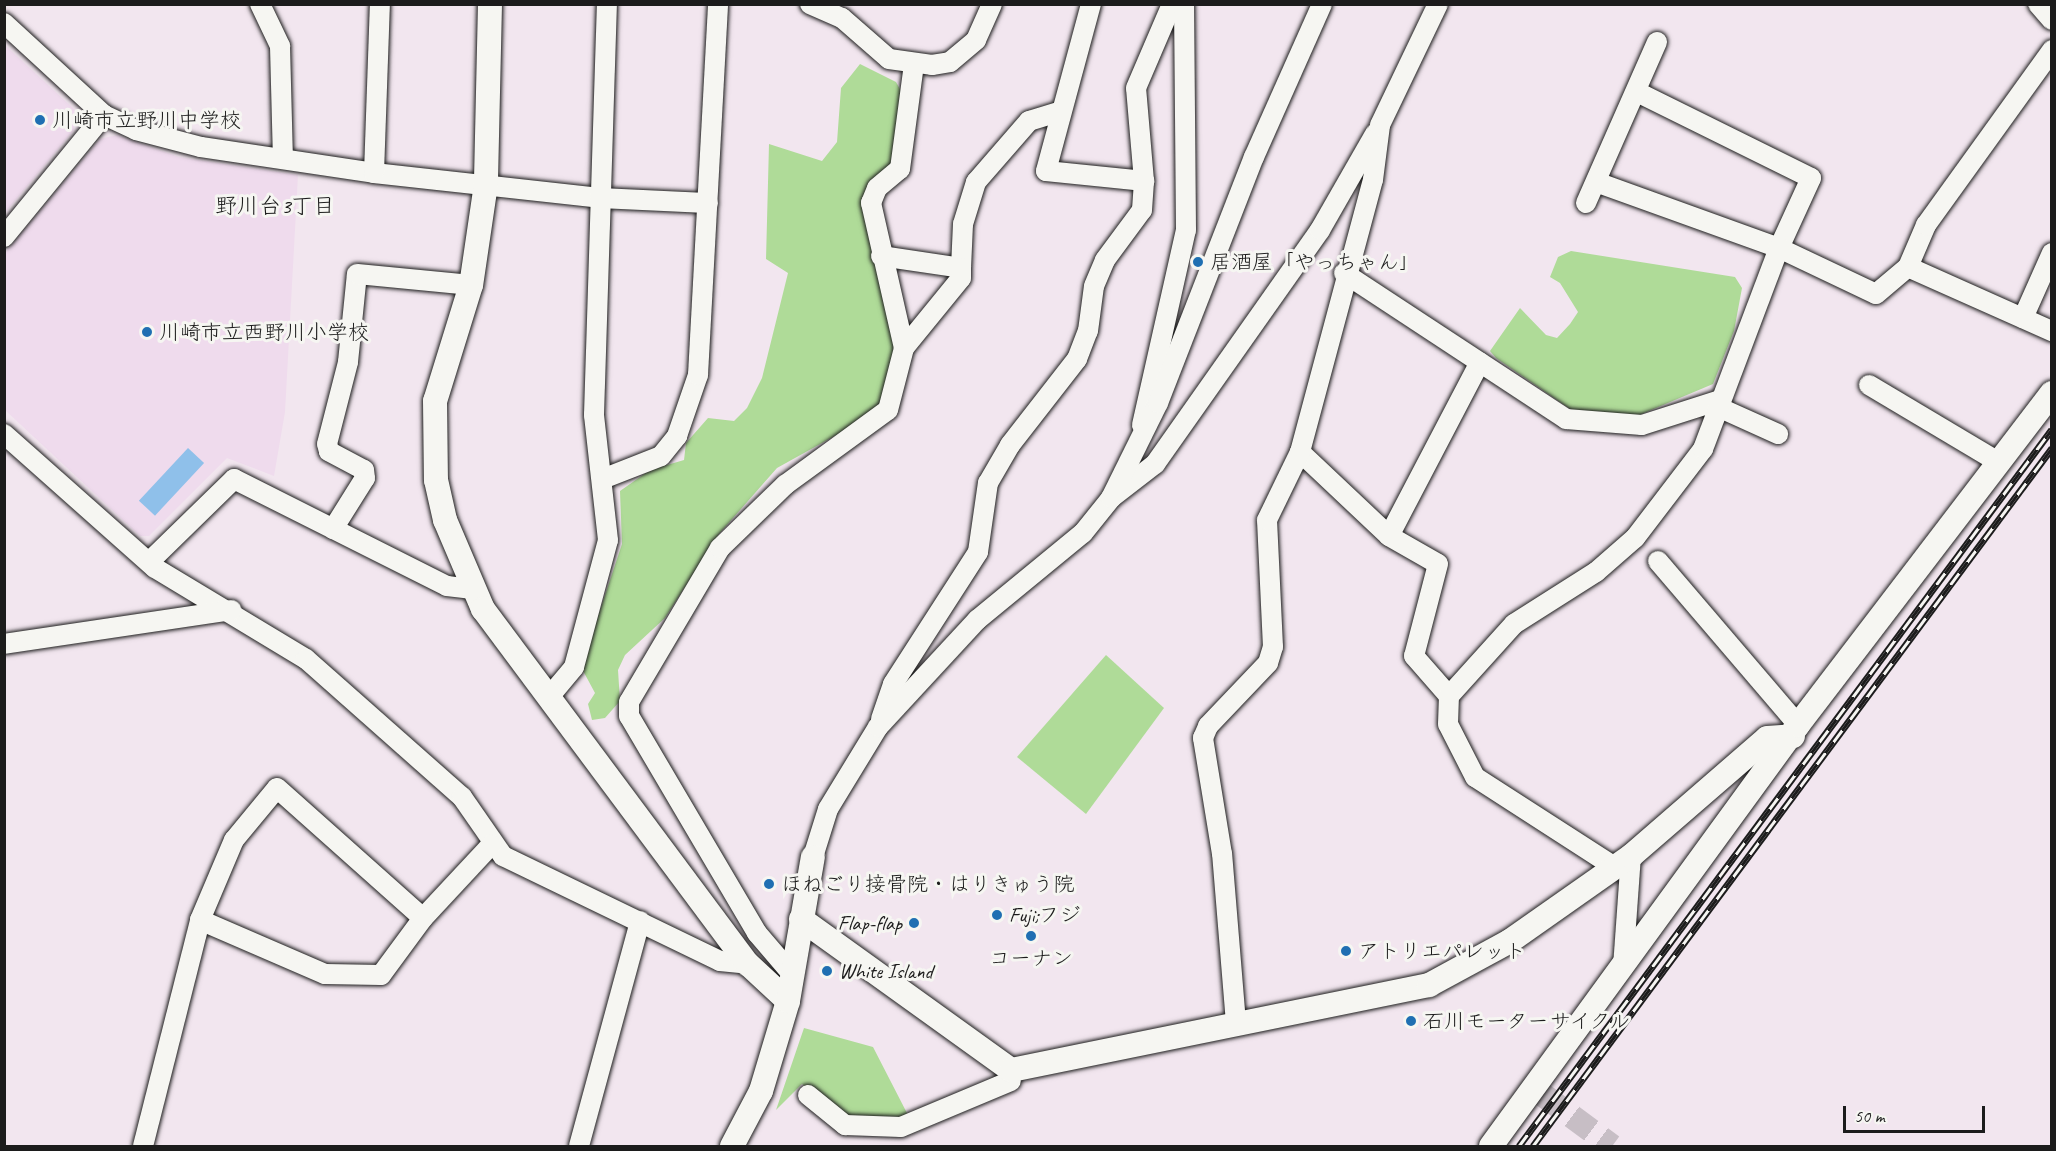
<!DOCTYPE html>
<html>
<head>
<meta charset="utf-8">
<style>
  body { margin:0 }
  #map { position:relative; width:2056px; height:1151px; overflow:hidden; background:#f2e6ef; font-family:Caveat,"Klee One",sans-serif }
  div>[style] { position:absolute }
  .built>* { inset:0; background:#efdbed }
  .green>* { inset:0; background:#afdb98 }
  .water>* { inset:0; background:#8fc0ea; transform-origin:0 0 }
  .tertiary-tunnel>* { height:24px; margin-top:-12px; transform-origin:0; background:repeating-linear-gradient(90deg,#c7bec5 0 24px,transparent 0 36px) }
  .roads { filter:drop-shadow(0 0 2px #1c1c1c) drop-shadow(0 0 2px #1c1c1c) }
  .minor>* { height:20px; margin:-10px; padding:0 10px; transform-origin:10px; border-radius:10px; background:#f6f6f2 }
  .tertiary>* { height:24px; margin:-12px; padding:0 12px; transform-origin:12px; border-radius:12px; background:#f6f6f2 }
  .rail>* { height:7px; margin-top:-3.5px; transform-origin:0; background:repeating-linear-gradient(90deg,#f6f6f2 0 14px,#1c1c1c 0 28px); box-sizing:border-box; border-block:2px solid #1c1c1c }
  .dots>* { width:16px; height:16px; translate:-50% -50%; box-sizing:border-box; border:3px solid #f6f6f2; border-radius:50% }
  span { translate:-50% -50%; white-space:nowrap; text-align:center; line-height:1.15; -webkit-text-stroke:6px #f6f6f2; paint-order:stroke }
  .poi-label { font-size:21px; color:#1c1c1c }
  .left { translate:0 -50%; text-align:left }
  .right { translate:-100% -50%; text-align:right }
  .neighbourhood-label { font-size:22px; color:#1c1c1c }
  .frame { position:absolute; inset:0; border:6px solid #1c1c1c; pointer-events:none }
  .scale { position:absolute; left:1843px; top:1106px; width:142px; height:27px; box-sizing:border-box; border:3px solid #1c1c1c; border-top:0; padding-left:8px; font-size:18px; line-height:21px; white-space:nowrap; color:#1c1c1c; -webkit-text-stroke:4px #f6f6f2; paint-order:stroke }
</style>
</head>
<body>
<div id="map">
  <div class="built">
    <i style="clip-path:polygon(5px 45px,75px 110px,74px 130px,5px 213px)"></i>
    <i style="clip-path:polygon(117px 135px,179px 157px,298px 175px,285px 412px,274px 476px,227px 458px,149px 536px,140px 536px,5px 410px,4px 254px,100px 139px)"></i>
  </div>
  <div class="green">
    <i style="clip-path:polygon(860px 64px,896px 82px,901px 91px,893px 161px,865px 196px,896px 353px,887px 396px,867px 418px,777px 468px,719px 534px,665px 618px,625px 655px,618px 670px,620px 701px,605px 718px,592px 720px,588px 704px,595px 693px,581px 667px,622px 544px,620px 491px,650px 470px,684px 460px,686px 443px,708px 418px,734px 421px,747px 408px,762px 378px,788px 273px,766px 259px,769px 144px,822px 161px,837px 142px,841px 88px)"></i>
    <i style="clip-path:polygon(1571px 251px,1735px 277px,1742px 288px,1734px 331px,1713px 384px,1637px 416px,1573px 411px,1496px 358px,1490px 351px,1520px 308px,1546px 335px,1557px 338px,1570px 324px,1578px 312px,1560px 283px,1550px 277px,1558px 257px)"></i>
    <i style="clip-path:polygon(1106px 655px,1164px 708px,1086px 814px,1017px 757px)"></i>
    <i style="clip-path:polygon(804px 1028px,873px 1047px,909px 1117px,848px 1120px,802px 1084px,776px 1110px)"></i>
  </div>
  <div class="water">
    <i style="left:188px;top:448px;width:22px;height:72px;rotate:43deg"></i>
  </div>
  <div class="tertiary-tunnel">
    <i style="left:1543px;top:1095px;width:86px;rotate:36.5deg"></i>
  </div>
  <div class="roads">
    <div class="minor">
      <i style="left:260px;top:4px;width:47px;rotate:64.5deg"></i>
      <i style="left:280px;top:46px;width:111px;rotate:88.5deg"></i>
      <i style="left:810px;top:4px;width:35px;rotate:24deg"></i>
      <i style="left:842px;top:18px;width:62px;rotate:41.1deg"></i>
      <i style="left:889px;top:59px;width:43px;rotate:7.9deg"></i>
      <i style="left:932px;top:65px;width:18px;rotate:-9deg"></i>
      <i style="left:950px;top:62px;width:34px;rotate:-40deg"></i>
      <i style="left:976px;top:40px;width:39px;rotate:-66deg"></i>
      <i style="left:1091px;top:4px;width:173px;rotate:105.1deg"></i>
      <i style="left:1046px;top:171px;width:99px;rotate:5.8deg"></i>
      <i style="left:1144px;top:181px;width:93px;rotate:-94.9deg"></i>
      <i style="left:1136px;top:88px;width:91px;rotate:-66.8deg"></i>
      <i style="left:2038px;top:4px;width:21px;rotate:49deg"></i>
      <i style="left:4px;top:23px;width:136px;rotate:42.6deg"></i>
      <i style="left:104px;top:115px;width:35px;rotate:25deg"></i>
      <i style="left:136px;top:130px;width:67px;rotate:14.7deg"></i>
      <i style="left:201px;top:147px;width:175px;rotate:8.5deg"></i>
      <i style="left:374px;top:173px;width:227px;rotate:6.3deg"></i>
      <i style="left:600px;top:198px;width:108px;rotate:2.7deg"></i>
      <i style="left:374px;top:173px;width:169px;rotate:-88deg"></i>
      <i style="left:1596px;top:182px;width:195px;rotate:19.8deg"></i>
      <i style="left:1779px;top:248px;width:77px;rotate:-65.4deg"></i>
      <i style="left:1811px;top:178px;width:194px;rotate:-153.7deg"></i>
      <i style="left:1586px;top:203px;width:176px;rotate:-66.2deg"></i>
      <i style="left:4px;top:237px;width:158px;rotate:-50.7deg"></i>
      <i style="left:881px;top:256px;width:81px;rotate:8.5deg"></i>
      <i style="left:961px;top:268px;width:44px;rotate:-87.4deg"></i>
      <i style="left:963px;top:224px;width:44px;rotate:-72.8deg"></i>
      <i style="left:976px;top:182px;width:81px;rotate:-49deg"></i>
      <i style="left:1029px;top:121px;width:34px;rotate:-17deg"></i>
      <i style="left:1908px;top:267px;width:158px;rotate:24deg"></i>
      <i style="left:1344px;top:273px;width:266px;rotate:33.3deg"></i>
      <i style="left:1566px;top:419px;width:76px;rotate:4.5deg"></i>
      <i style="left:1642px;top:425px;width:82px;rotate:-17.8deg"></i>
      <i style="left:2023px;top:318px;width:71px;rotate:-66deg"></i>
      <i style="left:904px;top:348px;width:90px;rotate:-50.8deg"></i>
      <i style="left:961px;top:278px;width:10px;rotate:-90deg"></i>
      <i style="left:1869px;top:385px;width:152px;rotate:30.8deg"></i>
      <i style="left:1718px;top:407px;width:66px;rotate:24.2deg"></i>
      <i style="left:1142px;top:425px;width:200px;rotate:-77.3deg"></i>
      <i style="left:1186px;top:230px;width:226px;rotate:-90.5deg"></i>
      <i style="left:4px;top:434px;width:202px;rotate:41.6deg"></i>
      <i style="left:155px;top:568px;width:176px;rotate:31.1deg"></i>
      <i style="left:306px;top:659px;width:208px;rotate:41.5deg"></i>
      <i style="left:462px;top:797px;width:72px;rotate:55.2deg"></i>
      <i style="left:503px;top:856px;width:241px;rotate:25.8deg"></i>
      <i style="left:720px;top:961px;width:28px;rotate:6deg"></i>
      <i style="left:1300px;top:452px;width:122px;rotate:43.3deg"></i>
      <i style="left:1389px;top:536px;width:196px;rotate:-62.4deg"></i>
      <i style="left:605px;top:478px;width:60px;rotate:-21.4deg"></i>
      <i style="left:661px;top:456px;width:26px;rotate:-51deg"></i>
      <i style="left:677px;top:436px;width:65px;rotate:-71deg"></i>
      <i style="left:698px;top:375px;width:372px;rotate:-86.9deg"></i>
      <i style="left:1111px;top:498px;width:56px;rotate:-37.7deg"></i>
      <i style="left:1155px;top:464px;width:286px;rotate:-54.8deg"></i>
      <i style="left:1320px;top:230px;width:111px;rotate:-60.2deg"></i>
      <i style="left:333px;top:529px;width:60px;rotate:-57.9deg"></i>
      <i style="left:365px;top:478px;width:8px;rotate:-97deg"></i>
      <i style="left:364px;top:470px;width:40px;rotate:-152deg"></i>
      <i style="left:329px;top:451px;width:7px;rotate:-106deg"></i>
      <i style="left:327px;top:444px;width:85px;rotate:-75.6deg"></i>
      <i style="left:348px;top:362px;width:88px;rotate:-84.2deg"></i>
      <i style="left:357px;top:274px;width:115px;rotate:5.5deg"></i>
      <i style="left:1389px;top:536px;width:56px;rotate:29.7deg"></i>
      <i style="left:1438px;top:564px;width:95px;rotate:104.6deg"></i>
      <i style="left:1414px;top:656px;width:53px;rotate:48.8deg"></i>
      <i style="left:1658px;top:561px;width:216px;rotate:49.5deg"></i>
      <i style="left:149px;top:562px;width:119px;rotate:-44.3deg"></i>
      <i style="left:234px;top:479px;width:238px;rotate:26.7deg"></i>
      <i style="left:447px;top:586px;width:26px;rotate:7deg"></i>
      <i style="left:4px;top:644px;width:230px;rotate:-8.5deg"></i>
      <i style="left:549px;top:697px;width:39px;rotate:-50deg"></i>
      <i style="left:574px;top:667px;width:131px;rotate:-75deg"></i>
      <i style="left:608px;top:540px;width:126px;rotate:-96.4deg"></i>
      <i style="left:594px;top:415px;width:411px;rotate:-88.2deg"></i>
      <i style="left:881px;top:719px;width:37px;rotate:-71deg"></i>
      <i style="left:893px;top:684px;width:157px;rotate:-57.2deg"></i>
      <i style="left:978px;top:552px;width:70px;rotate:-81.8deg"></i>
      <i style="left:988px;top:483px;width:44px;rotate:-59.9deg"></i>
      <i style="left:1010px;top:445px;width:109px;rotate:-52.1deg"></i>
      <i style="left:1077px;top:359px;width:30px;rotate:-69deg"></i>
      <i style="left:1088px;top:331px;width:45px;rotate:-82.4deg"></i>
      <i style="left:1094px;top:286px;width:28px;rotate:-67deg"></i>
      <i style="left:1105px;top:260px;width:62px;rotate:-53.5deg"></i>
      <i style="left:1142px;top:210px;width:29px;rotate:-86deg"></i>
      <i style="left:813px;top:857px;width:50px;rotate:-72.6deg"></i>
      <i style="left:828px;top:809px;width:96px;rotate:-58.6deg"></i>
      <i style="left:878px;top:727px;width:146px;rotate:-47.2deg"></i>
      <i style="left:977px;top:620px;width:137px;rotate:-39.4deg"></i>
      <i style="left:1083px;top:533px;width:45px;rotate:-51.3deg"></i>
      <i style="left:1111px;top:498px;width:106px;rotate:-63.7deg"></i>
      <i style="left:1158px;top:403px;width:264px;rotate:-68.7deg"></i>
      <i style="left:1254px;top:157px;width:167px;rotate:-66deg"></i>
      <i style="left:1613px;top:866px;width:164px;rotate:-147.2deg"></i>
      <i style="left:1475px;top:777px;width:59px;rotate:-117deg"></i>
      <i style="left:1448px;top:724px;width:28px;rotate:-88deg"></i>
      <i style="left:1449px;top:696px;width:97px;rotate:-47.9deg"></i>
      <i style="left:1514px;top:624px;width:97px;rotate:-32.4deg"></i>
      <i style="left:1596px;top:572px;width:52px;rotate:-41.1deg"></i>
      <i style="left:1635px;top:538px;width:112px;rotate:-52.6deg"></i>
      <i style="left:1703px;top:449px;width:215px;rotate:-69.3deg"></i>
      <i style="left:1779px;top:248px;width:107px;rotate:25.4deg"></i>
      <i style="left:1876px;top:294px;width:42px;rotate:-40.2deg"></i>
      <i style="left:1908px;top:267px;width:46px;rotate:-66.8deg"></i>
      <i style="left:1926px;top:225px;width:216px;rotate:-54.2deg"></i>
      <i style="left:200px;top:920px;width:136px;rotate:23.4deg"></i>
      <i style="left:325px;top:974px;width:56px;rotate:1deg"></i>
      <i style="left:381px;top:975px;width:71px;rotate:-53.6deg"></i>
      <i style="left:423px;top:918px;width:100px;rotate:-47deg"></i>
      <i style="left:1623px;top:967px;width:111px;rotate:-85.9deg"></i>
      <i style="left:792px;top:974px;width:54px;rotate:-130.5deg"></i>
      <i style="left:757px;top:933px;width:252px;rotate:-120.5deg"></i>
      <i style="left:629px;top:716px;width:14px;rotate:-90deg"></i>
      <i style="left:629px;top:702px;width:179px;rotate:-59.4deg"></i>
      <i style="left:720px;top:548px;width:91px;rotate:-44.1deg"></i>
      <i style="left:785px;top:485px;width:127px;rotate:-36.1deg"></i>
      <i style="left:888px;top:410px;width:64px;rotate:-75.5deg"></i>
      <i style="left:904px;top:348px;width:149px;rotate:-102.8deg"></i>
      <i style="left:871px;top:203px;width:16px;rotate:-68deg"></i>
      <i style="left:877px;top:188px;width:30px;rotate:-40deg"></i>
      <i style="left:900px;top:169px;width:106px;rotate:-82.4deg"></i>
      <i style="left:1236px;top:1023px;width:170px;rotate:-94.7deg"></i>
      <i style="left:1222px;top:854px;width:118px;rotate:-99.3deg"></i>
      <i style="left:1203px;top:738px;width:13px;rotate:-67deg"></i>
      <i style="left:1208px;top:726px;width:87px;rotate:-46.4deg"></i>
      <i style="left:1268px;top:663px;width:17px;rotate:-73deg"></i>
      <i style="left:1273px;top:647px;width:127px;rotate:-92.7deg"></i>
      <i style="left:1267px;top:520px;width:76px;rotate:-64.1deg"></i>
      <i style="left:1300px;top:452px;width:282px;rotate:-75deg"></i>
      <i style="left:1373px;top:180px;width:55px;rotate:-82.7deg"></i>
      <i style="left:1380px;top:125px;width:134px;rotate:-64.4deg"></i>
      <i style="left:808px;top:1095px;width:48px;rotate:39deg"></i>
      <i style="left:845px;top:1125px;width:56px;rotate:2deg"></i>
      <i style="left:901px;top:1127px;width:119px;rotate:-22.7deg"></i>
      <i style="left:143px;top:1146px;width:233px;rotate:-75.8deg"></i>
      <i style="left:200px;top:920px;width:87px;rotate:-67deg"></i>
      <i style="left:234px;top:840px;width:67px;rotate:-50.4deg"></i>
      <i style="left:277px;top:788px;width:195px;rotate:41.7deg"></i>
      <i style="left:579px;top:1146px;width:233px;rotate:-74.8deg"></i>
    </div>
    <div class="tertiary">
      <i style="left:490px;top:4px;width:180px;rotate:91.3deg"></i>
      <i style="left:486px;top:184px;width:102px;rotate:98.4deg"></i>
      <i style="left:471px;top:285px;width:121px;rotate:107.2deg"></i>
      <i style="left:435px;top:401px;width:79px;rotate:89.3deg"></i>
      <i style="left:436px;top:480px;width:41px;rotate:77.3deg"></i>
      <i style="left:445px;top:520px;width:97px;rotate:66.9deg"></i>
      <i style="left:483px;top:609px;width:443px;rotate:53.3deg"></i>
      <i style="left:748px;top:964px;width:54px;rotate:42.8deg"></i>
      <i style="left:801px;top:919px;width:259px;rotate:35.7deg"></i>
      <i style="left:1011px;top:1070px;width:427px;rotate:-11.5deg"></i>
      <i style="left:1429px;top:985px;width:92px;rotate:-28.5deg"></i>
      <i style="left:1510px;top:941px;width:148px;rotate:-35.1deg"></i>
      <i style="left:1631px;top:856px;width:180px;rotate:-40.9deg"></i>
      <i style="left:1767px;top:738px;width:26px;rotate:-4deg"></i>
      <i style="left:732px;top:1146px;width:62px;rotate:-62.2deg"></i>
      <i style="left:761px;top:1091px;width:94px;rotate:-73.3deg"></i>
      <i style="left:788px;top:1001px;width:146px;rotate:-80.2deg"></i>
      <i style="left:1491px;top:1146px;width:521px;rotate:-53.9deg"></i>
      <i style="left:1798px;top:725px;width:418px;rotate:-52.6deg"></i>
    </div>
  </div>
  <div class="rail">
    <i style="left:1519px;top:1146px;width:893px;rotate:-53.37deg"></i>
    <i style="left:1533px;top:1146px;width:870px;rotate:-53.37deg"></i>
  </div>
  <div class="dots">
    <i style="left:40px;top:120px;background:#1f6fb2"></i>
    <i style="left:1198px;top:262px;background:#1f6fb2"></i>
    <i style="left:147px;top:332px;background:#1f6fb2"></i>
    <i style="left:769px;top:884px;background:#1f6fb2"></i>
    <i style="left:997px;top:915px;background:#1f6fb2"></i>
    <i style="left:914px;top:923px;background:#1f6fb2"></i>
    <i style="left:1031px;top:936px;background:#1f6fb2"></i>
    <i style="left:1346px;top:951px;background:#1f6fb2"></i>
    <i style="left:827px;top:971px;background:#1f6fb2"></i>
    <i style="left:1411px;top:1021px;background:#1f6fb2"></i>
  </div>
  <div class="poi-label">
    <span class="left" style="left:52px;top:120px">川崎市立野川中学校</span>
    <span class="left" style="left:1210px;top:262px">居酒屋「やっちゃん」</span>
    <span class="left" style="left:159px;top:332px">川崎市立西野川小学校</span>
    <span class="left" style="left:781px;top:884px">ほねごり接骨院・はりきゅう院</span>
    <span class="left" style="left:1009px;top:915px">Fuji;フジ</span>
    <span class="right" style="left:902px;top:923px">Flap-flap</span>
    <span class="left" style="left:1358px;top:951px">アトリエパレット</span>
    <span style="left:1031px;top:958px">コーナン</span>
    <span class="left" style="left:839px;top:971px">White Island</span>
    <span class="left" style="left:1423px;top:1021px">石川モーターサイクル</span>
  </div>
  <div class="neighbourhood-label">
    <span style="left:275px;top:207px">野川台3丁目</span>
  </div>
  <div class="frame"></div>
  <div class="scale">50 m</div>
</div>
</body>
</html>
